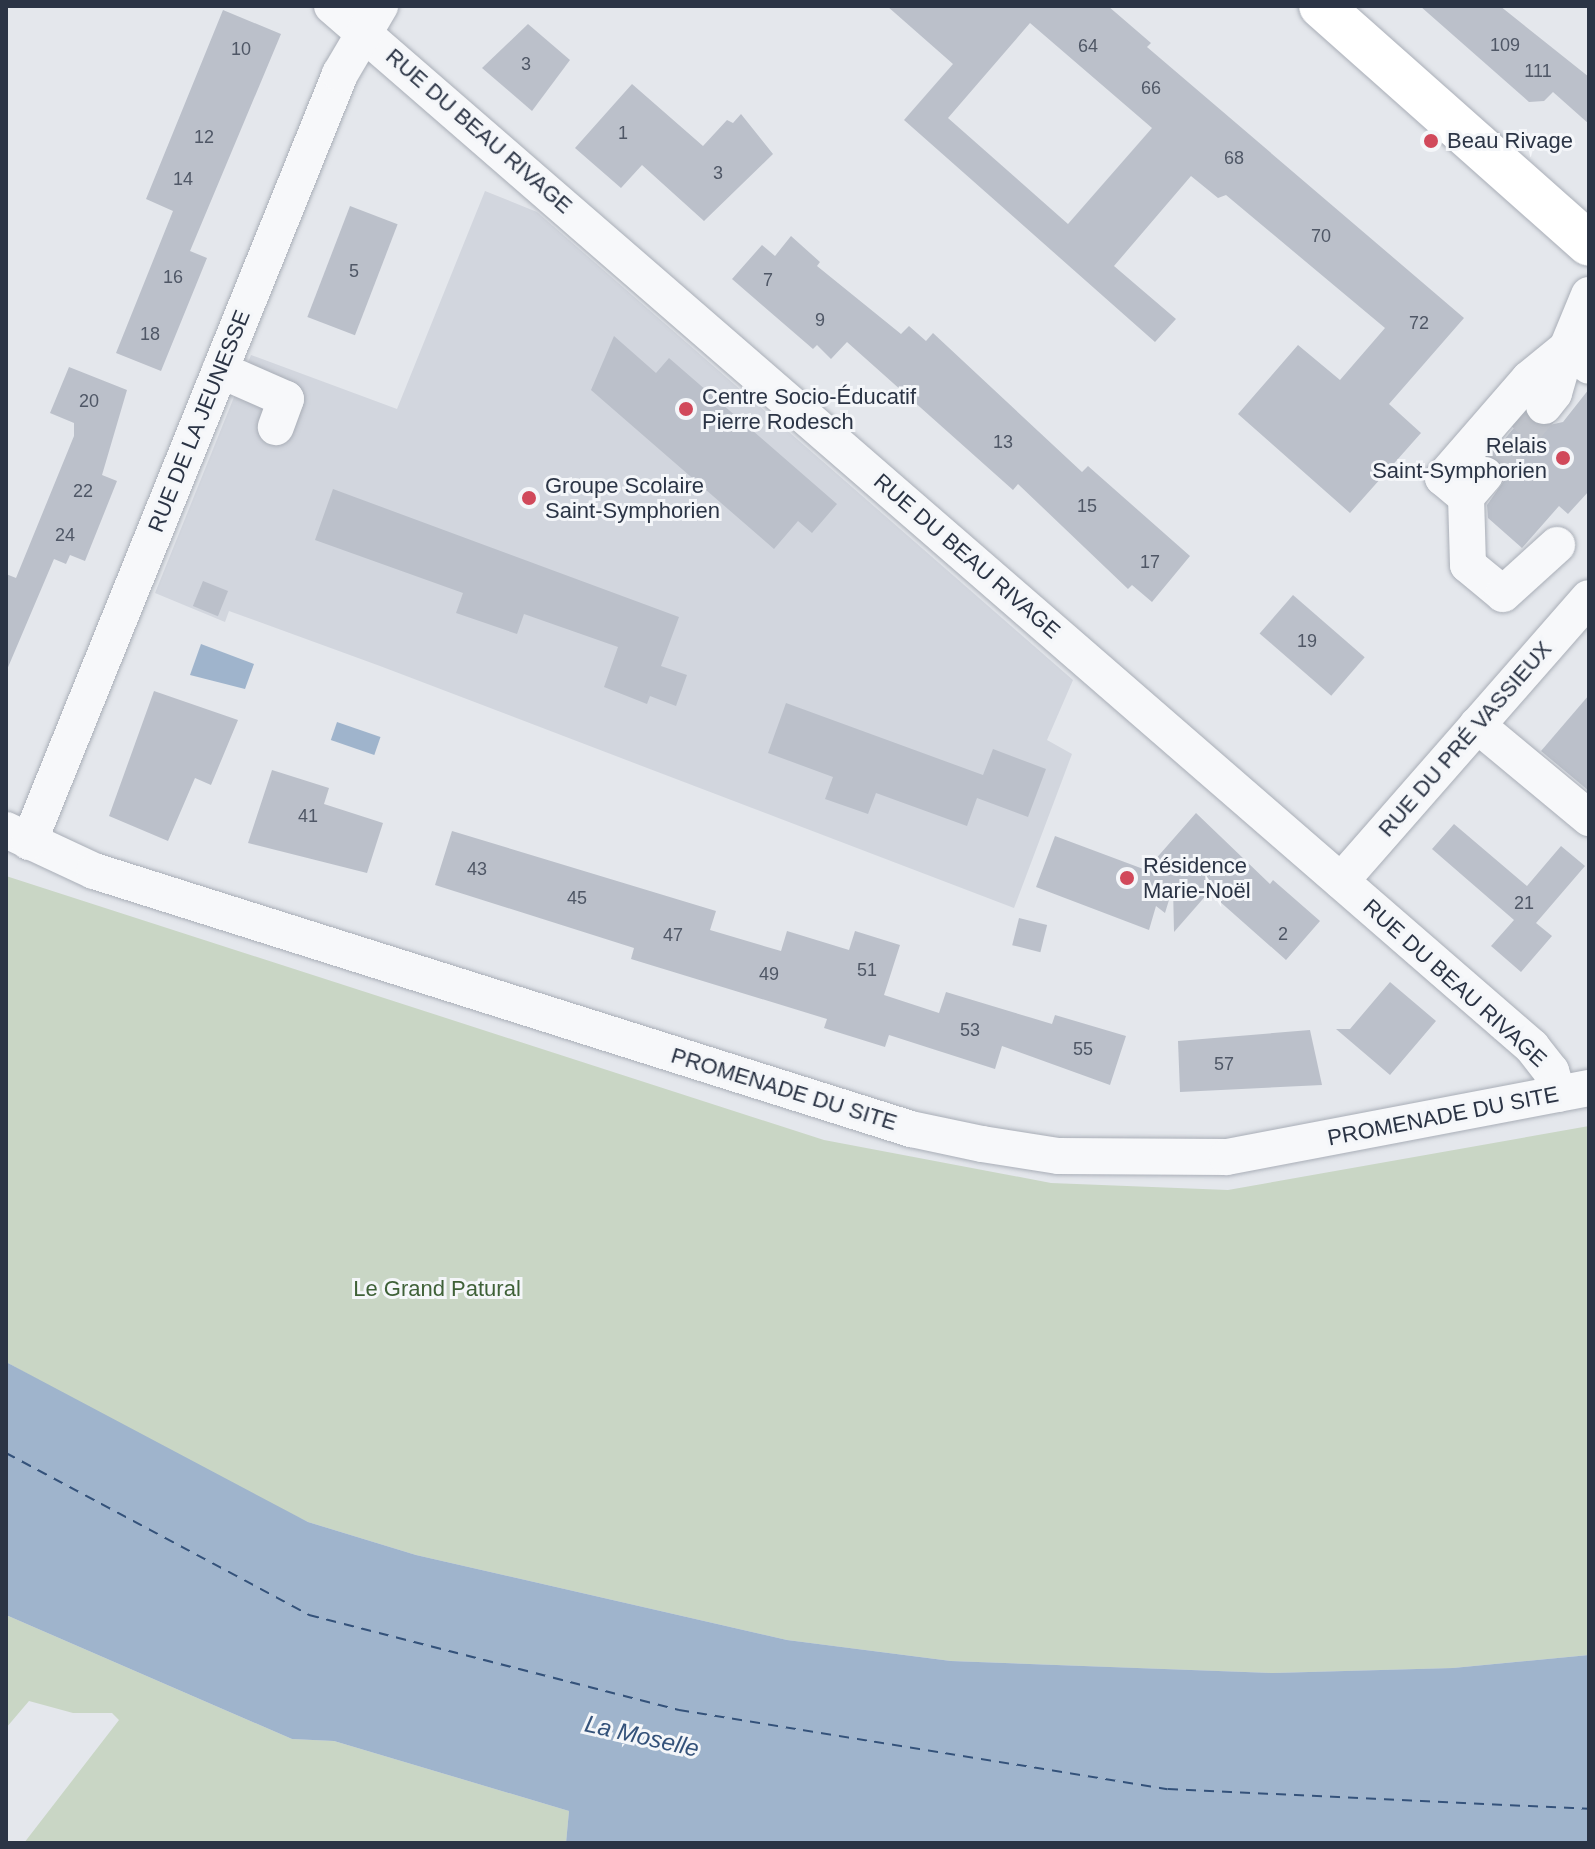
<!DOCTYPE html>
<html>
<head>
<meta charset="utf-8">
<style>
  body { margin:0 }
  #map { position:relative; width:1595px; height:1849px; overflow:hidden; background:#e4e7ec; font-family:Arial,sans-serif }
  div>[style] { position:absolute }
  .built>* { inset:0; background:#d2d6de }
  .green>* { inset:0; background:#c9d6c5 }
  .water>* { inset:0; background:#9fb4cc; transform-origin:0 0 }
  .ferry>* { height:2px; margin-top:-1px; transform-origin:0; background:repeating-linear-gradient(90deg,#34527a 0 10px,transparent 0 18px) }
  .building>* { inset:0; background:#bbc0ca; transform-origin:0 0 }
  .minor-tunnel>* { height:36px; margin-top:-18px; transform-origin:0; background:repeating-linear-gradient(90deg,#bfc3cb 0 36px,transparent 0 54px) }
  .roads { filter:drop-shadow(0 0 2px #a9aeb7) drop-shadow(0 0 2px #a9aeb7) }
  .minor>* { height:36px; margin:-18px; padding:0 18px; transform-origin:18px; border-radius:18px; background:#f7f8fa }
  .major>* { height:44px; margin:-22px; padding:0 22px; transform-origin:22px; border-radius:22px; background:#fff }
  .dots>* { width:22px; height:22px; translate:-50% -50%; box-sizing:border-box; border:4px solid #f4f6f9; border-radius:50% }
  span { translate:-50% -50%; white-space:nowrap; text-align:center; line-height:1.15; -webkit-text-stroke:6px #f4f6f9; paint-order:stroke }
  .number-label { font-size:18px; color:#4f5766 }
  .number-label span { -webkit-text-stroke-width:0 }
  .street-label { font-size:22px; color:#2b3445 }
  .poi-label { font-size:22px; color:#2b3445 }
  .left { translate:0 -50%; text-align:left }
  .right { translate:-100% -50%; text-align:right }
  .park-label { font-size:22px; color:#3f6138 }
  .water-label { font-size:24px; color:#34527a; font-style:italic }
  .frame { position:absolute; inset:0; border:8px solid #2b3445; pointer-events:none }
</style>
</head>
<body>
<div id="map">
  <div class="built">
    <i style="clip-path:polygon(485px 191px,537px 212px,1073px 680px,1047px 740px,1072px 754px,1014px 908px,380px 666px,229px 611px,225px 622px,155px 593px,251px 355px,397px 409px)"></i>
  </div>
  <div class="green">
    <i style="clip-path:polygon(6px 876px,824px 1140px,1051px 1183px,1228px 1190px,1589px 1126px,1589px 1655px,1453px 1668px,1273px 1673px,951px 1661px,787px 1640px,416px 1555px,308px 1522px,192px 1465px,6px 1362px)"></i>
    <i style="clip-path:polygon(6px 1615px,292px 1739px,334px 1741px,569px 1811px,566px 1843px,24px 1843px,119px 1720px,112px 1713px,73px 1713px,29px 1701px,6px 1728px)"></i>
  </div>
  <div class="water">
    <i style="clip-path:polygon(201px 644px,254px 664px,245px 689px,190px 675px)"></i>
    <i style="left:337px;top:722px;width:46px;height:19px;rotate:19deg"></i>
    <i style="clip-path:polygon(6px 1362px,308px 1522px,416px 1555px,787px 1640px,951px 1661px,1273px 1673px,1453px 1668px,1589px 1655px,1589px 1843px,566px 1843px,569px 1811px,334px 1741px,292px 1739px,6px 1615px)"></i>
  </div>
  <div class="ferry">
    <i style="left:6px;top:1453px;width:344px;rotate:28.1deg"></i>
    <i style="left:309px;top:1615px;width:382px;rotate:14.4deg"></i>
    <i style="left:679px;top:1710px;width:495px;rotate:9.2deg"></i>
    <i style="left:1168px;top:1789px;width:421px;rotate:2.7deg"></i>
  </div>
  <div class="building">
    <i style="clip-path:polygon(evenodd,887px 6px,1108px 6px,1151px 43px,1147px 47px,1464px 318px,1389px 404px,1421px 433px,1350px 513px,1238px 414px,1298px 345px,1340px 380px,1385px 328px,1226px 195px,1218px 198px,1191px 176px,1114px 266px,1176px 319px,1155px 342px,904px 120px,953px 64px,887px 6px,1030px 23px,1152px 128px,1068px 224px,948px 118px,1030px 23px)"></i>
    <i style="clip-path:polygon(1420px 6px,1500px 6px,1589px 77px,1589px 124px,1553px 92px,1544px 101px,1529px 102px)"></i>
    <i style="clip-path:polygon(223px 10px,281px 34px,190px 251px,207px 258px,161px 371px,116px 353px,173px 211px,146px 199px)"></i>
    <i style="clip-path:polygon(528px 24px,570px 60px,532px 111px,482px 68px)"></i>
    <i style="clip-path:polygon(632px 84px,703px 146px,727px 120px,733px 123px,741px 114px,773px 154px,704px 221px,642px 165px,621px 188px,575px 148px)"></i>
    <i style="left:350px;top:206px;width:51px;height:119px;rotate:21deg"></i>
    <i style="clip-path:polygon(791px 236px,820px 262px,817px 266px,901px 334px,909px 326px,926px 341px,933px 333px,1082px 472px,1088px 466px,1190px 556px,1152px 602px,1132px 585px,1128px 589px,1018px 484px,1013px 490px,847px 342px,831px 359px,817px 345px,813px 349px,732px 279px,762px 245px,775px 256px)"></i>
    <i style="clip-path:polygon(614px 336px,656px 373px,669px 358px,837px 504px,812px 533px,798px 521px,774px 549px,591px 390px)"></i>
    <i style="clip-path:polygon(69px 367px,127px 390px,102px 475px,117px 481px,85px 561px,70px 555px,66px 564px,54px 559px,6px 672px,6px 574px,16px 578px,74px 436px,74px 423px,50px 413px)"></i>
    <i style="clip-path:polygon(1589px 389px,1589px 491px,1568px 514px,1559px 506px,1522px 548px,1488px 518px,1487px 505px,1506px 478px,1504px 467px,1491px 455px,1525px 415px,1540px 427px,1563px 422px)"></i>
    <i style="clip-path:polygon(333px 489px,679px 617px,661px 666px,687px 675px,676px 706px,650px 696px,647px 704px,604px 687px,618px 647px,524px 614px,517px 634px,456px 613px,463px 593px,315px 540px)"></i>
    <i style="left:203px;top:581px;width:27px;height:27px;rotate:22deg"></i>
    <i style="left:1293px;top:595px;width:95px;height:51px;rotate:41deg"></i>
    <i style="clip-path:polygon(154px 691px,238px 720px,211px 785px,195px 778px,168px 841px,109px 816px)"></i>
    <i style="clip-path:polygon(1589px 695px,1589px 791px,1541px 751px)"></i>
    <i style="clip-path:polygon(786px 703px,983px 775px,993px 749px,1046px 769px,1028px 817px,977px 798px,967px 826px,876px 793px,868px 814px,825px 799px,833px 777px,768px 753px)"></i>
    <i style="clip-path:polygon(272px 770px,329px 788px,324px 804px,383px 823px,367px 873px,248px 843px)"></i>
    <i style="clip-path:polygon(1196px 813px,1270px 884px,1273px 880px,1320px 921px,1286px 960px,1209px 892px,1174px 932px,1173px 887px,1165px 913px,1156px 906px,1149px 930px,1036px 887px,1055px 836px,1146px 870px)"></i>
    <i style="clip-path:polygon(1454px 824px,1527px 886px,1561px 846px,1585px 866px,1536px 923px,1552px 936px,1521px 972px,1491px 946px,1514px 920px,1432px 849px)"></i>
    <i style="clip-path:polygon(452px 831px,716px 911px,710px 930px,781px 951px,787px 931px,849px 950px,855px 931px,900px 945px,884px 995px,939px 1013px,946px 992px,1052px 1024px,1055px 1015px,1126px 1036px,1110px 1085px,1002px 1046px,995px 1069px,889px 1035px,885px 1047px,824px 1028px,827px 1019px,631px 959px,634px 948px,435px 885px)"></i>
    <i style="left:1019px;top:918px;width:29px;height:28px;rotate:14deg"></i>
    <i style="clip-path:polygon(1390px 982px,1436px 1021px,1390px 1075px,1336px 1029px,1350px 1029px)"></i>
    <i style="clip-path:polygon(1310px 1030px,1322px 1085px,1180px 1092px,1178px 1041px)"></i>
  </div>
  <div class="minor-tunnel">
    <i style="left:1485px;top:475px;width:91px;rotate:-49.5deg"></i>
  </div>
  <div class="roads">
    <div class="minor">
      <i style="left:332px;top:6px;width:1589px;rotate:40.94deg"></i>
      <i style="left:1532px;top:1047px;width:31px;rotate:52deg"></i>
      <i style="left:1551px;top:1071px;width:24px;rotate:73deg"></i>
      <i style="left:1589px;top:295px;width:57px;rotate:112.5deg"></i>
      <i style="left:1567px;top:348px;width:28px;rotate:39deg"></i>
      <i style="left:220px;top:370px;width:72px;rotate:23.7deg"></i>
      <i style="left:286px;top:399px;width:30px;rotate:110deg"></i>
      <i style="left:1544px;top:406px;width:16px;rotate:-52deg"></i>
      <i style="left:1554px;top:393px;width:47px;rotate:-73.9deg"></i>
      <i style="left:1485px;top:475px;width:29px;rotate:131deg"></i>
      <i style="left:1466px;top:497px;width:68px;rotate:88.3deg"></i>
      <i style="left:1468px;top:565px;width:45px;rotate:39.6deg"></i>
      <i style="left:1503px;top:594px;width:73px;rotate:-42.2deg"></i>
      <i style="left:1466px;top:497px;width:30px;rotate:-140deg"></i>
      <i style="left:1443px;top:478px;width:131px;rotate:-49deg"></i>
      <i style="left:1529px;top:379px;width:49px;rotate:-39.2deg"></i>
      <i style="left:1477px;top:725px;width:146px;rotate:39.7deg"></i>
      <i style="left:6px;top:830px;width:97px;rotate:25deg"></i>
      <i style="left:94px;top:871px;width:857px;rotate:17.53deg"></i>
      <i style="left:911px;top:1129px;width:73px;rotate:11.9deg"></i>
      <i style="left:982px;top:1144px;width:77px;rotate:9deg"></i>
      <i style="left:1058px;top:1156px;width:169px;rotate:0.3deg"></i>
      <i style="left:1227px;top:1157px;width:369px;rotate:-10.8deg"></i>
      <i style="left:29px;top:842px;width:829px;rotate:-67.95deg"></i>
      <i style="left:340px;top:74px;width:79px;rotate:-59.5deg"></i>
      <i style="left:1341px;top:881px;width:376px;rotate:-48.8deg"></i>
    </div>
    <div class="major">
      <i style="left:1321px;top:6px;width:358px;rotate:41.6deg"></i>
    </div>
  </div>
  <div class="dots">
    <i style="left:1431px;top:141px;background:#d1495b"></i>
    <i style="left:686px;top:409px;background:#d1495b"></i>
    <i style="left:1563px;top:458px;background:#d1495b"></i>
    <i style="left:529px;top:498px;background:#d1495b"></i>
    <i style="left:1127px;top:878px;background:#d1495b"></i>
  </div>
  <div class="number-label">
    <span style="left:1505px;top:45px">109</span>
    <span style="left:1088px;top:46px">64</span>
    <span style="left:241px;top:49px">10</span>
    <span style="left:526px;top:64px">3</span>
    <span style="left:1538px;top:71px">111</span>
    <span style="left:1151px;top:88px">66</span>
    <span style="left:623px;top:133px">1</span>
    <span style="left:204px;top:137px">12</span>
    <span style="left:1234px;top:158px">68</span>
    <span style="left:718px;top:173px">3</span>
    <span style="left:183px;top:179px">14</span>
    <span style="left:1321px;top:236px">70</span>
    <span style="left:354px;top:271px">5</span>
    <span style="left:173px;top:277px">16</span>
    <span style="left:768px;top:280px">7</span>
    <span style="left:820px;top:320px">9</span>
    <span style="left:1419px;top:323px">72</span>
    <span style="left:150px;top:334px">18</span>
    <span style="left:89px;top:401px">20</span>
    <span style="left:1003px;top:442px">13</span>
    <span style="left:83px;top:491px">22</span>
    <span style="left:1087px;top:506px">15</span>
    <span style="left:65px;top:535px">24</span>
    <span style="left:1150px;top:562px">17</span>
    <span style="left:1307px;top:641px">19</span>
    <span style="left:308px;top:816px">41</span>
    <span style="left:477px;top:869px">43</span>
    <span style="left:577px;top:898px">45</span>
    <span style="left:1524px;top:903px">21</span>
    <span style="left:1283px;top:934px">2</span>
    <span style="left:673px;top:935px">47</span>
    <span style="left:867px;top:970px">51</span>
    <span style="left:769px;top:974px">49</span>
    <span style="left:970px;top:1030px">53</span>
    <span style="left:1083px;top:1049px">55</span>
    <span style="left:1224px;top:1064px">57</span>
  </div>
  <div class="street-label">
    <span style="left:479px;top:131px;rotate:41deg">RUE DU BEAU RIVAGE</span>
    <span style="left:199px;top:421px;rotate:-68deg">RUE DE LA JEUNESSE</span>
    <span style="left:967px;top:556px;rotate:41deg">RUE DU BEAU RIVAGE</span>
    <span style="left:1465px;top:739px;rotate:-49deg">RUE DU PRÉ VASSIEUX</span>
    <span style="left:1455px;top:983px;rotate:42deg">RUE DU BEAU RIVAGE</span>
    <span style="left:784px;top:1089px;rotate:17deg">PROMENADE DU SITE</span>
    <span style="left:1443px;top:1116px;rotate:-11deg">PROMENADE DU SITE</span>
  </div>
  <div class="poi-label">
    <span class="left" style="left:1447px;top:141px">Beau Rivage</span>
    <span class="left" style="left:702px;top:409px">Centre Socio-Éducatif<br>Pierre Rodesch</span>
    <span class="right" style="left:1547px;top:458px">Relais<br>Saint-Symphorien</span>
    <span class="left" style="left:545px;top:498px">Groupe Scolaire<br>Saint-Symphorien</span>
    <span class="left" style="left:1143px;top:878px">Résidence<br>Marie-Noël</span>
  </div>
  <div class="park-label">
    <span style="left:437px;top:1289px">Le Grand Patural</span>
  </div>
  <div class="water-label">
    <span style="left:642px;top:1736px;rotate:13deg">La Moselle</span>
  </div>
  <div class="frame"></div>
</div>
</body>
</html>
